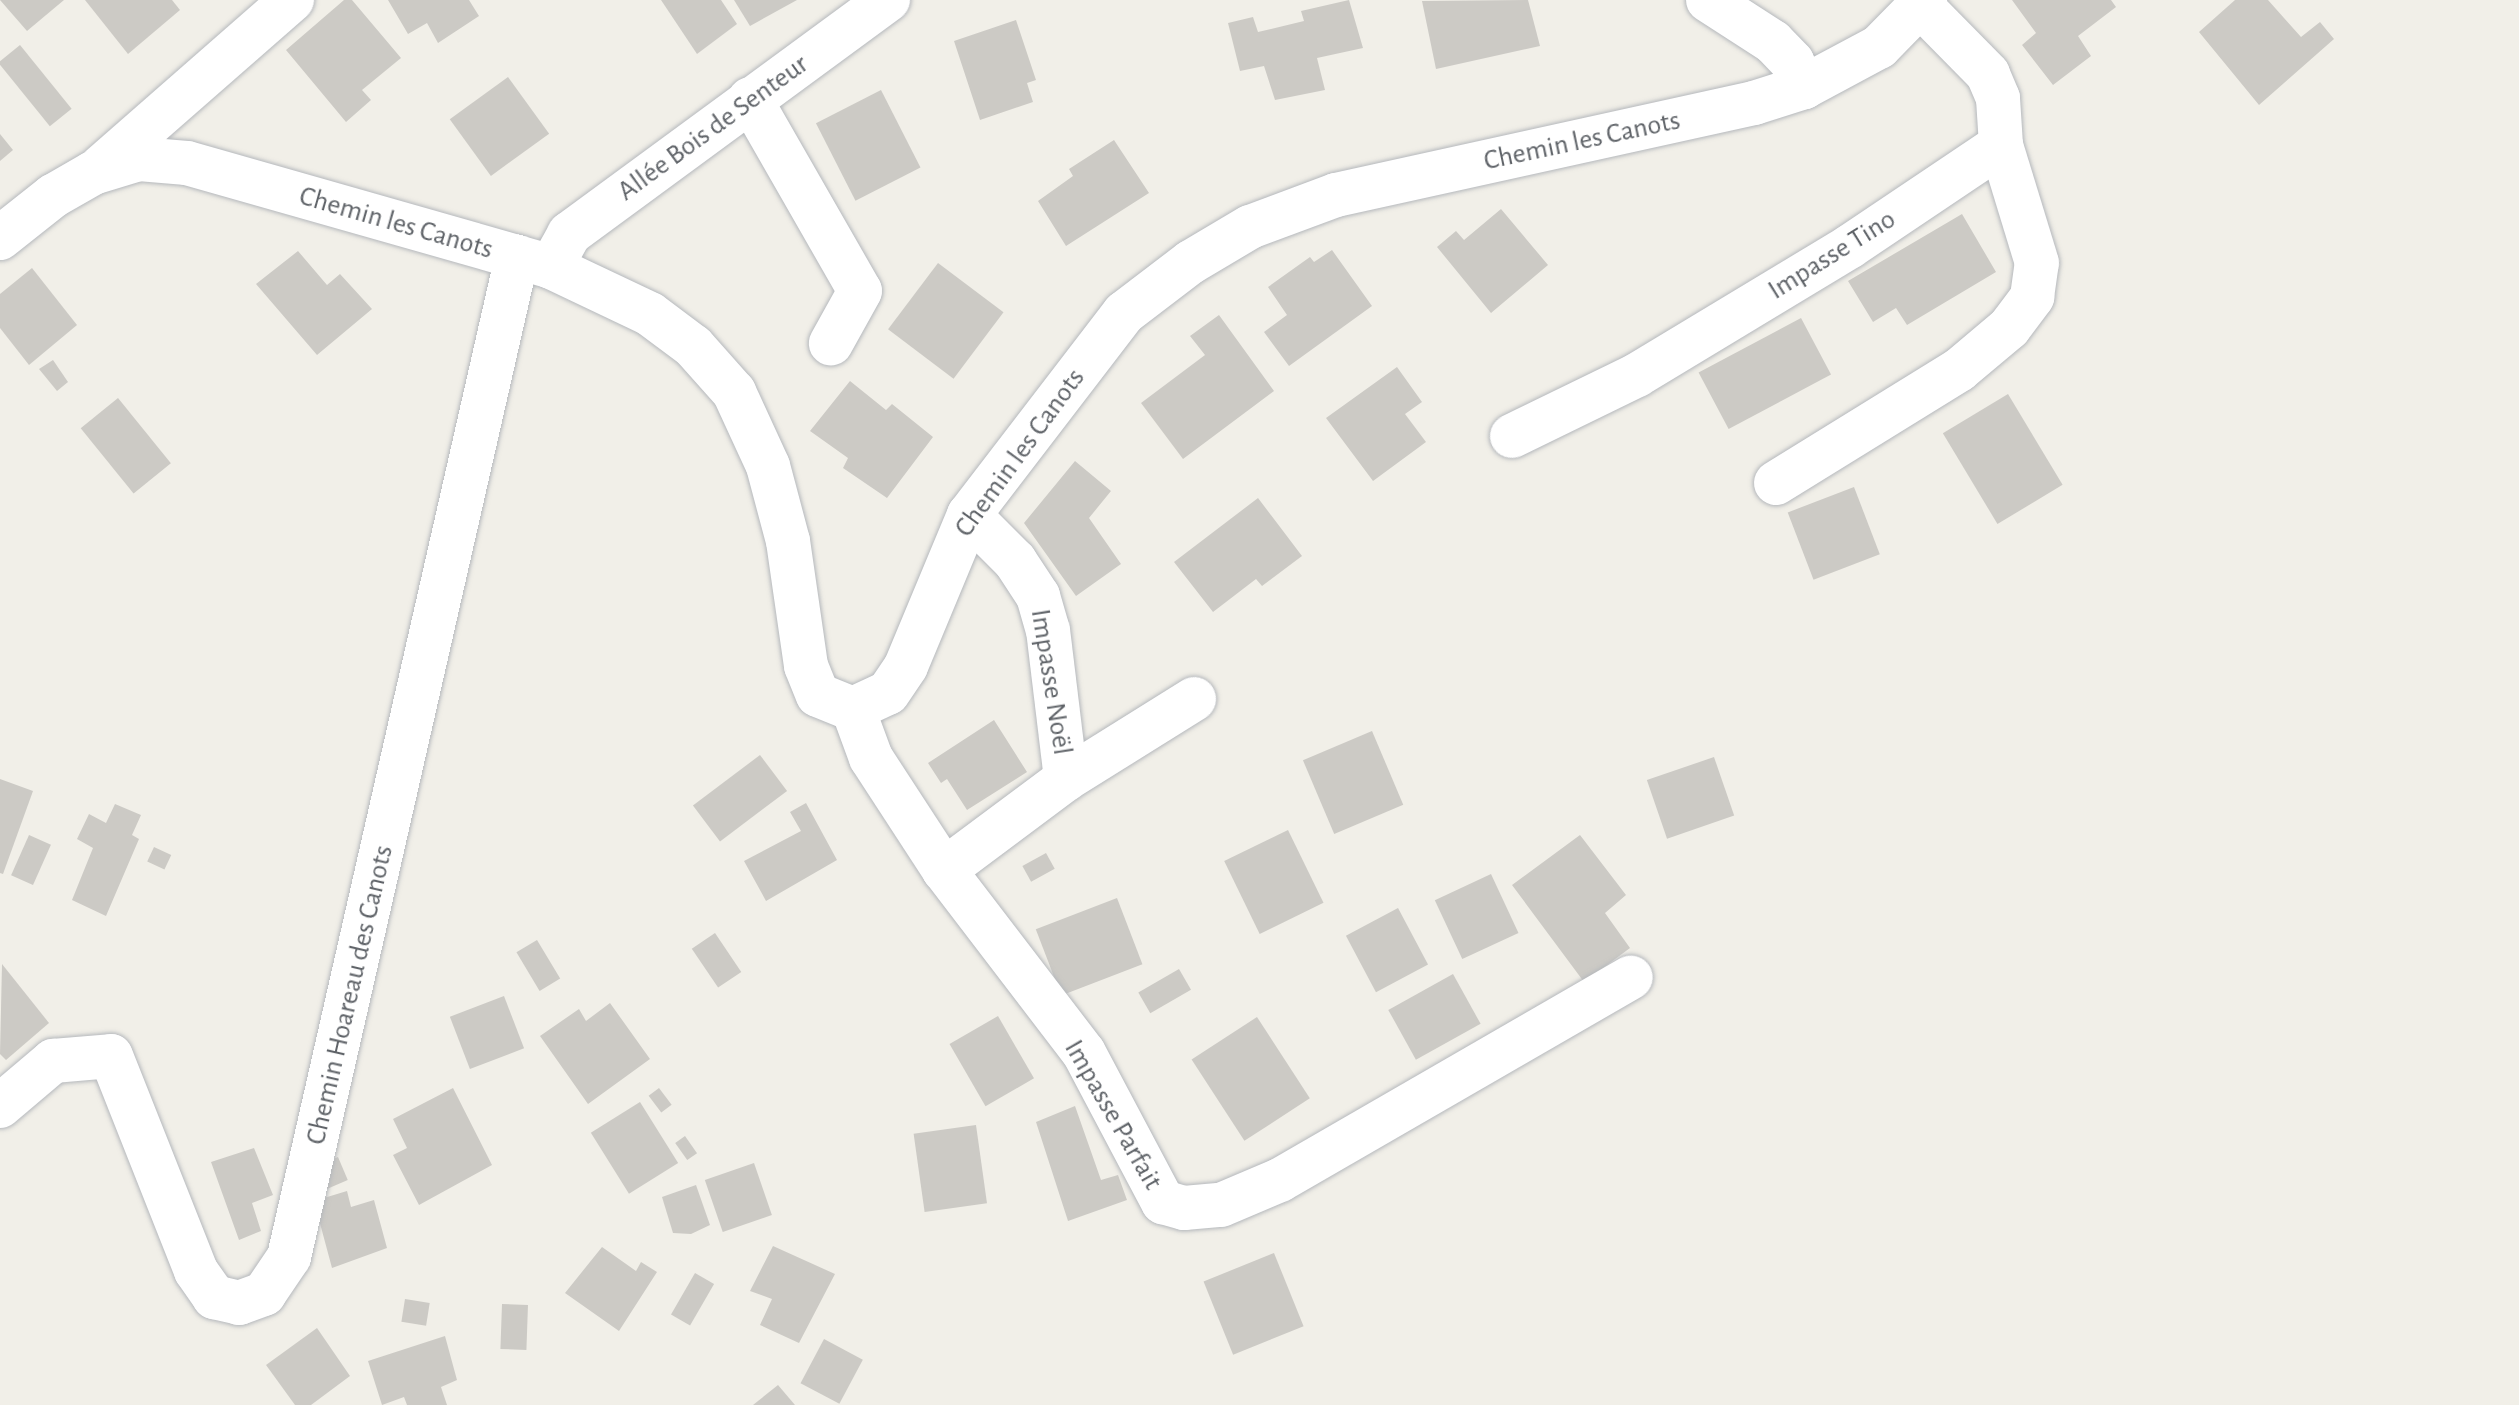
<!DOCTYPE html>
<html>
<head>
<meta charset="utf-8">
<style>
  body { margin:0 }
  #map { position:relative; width:2519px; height:1405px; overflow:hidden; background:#f1efe8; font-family:"Alegreya Sans",sans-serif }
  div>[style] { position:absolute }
  .building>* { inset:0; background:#cccac5; transform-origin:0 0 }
  .roads { filter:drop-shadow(0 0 2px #b5b8bc) drop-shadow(0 0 2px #b5b8bc) }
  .minor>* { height:44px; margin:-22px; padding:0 22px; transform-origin:22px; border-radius:22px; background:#fff }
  span { translate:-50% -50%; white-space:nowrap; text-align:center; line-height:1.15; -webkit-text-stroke:6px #fff; paint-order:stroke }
  .street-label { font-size:28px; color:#5f6368 }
</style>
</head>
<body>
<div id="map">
  <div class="building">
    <i style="clip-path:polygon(0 0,64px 0,27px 31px)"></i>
    <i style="clip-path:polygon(85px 0,172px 0,180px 10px,128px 54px)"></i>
    <i style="clip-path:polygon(344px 0,352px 0,401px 58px,362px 90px,371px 100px,346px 122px,286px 50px)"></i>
    <i style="clip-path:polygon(388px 0,469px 0,479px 16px,438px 43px,427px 23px,408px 34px)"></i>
    <i style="clip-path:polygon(661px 0,721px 0,737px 24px,697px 54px)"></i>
    <i style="clip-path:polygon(734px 0,797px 0,750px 26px)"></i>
    <i style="clip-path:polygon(1349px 0,1363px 48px,1317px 58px,1325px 90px,1275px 100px,1264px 66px,1240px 71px,1228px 23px,1253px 17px,1258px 32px,1304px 21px,1301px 11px)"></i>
    <i style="clip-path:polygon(1528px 0,1540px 46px,1436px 69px,1422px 1px)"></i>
    <i style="clip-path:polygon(2012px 0,2111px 0,2116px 7px,2078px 36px,2091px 56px,2053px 85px,2022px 45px,2036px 33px)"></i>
    <i style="clip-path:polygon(2235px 0,2268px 0,2301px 37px,2320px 22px,2334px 39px,2259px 105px,2199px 32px)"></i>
    <i style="clip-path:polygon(1016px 20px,1036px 80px,1027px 83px,1033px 102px,980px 120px,954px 41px)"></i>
    <i style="left:20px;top:45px;width:82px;height:28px;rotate:51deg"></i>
    <i style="left:508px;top:77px;width:70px;height:72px;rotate:54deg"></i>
    <i style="left:881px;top:90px;width:87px;height:73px;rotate:63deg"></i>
    <i style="clip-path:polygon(0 134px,13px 150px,0 161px)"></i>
    <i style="clip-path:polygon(1114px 140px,1149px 193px,1066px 246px,1038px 201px,1073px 176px,1069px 169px)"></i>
    <i style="clip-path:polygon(1501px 209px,1548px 265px,1491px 313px,1437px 247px,1456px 231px,1464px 240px)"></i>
    <i style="clip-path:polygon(1962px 214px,1996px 272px,1907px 325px,1896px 308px,1873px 322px,1848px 281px)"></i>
    <i style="clip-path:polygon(1332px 250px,1372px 306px,1289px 366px,1264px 332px,1287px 315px,1268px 287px,1310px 257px,1314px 262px)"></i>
    <i style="clip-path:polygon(298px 251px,327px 285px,340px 274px,372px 309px,317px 355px,256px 284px)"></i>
    <i style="left:938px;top:263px;width:82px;height:83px;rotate:37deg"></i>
    <i style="clip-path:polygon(32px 268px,77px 325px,29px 365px,0 328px,0 294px)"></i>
    <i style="clip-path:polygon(1219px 315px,1274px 391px,1183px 459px,1141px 403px,1205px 355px,1190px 336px)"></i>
    <i style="left:1801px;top:318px;width:64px;height:116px;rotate:62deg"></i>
    <i style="clip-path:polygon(53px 360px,68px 382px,57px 391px,39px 369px)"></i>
    <i style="clip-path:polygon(1397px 367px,1422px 402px,1405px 414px,1426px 442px,1373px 481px,1326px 418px)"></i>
    <i style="clip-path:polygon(850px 381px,886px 410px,892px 404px,933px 437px,887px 498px,843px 468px,848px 458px,810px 431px)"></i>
    <i style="left:2008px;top:394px;width:106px;height:76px;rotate:59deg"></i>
    <i style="left:118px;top:398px;width:84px;height:48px;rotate:51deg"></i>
    <i style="clip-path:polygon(1075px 461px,1111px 491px,1089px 518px,1121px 564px,1076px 596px,1024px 523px)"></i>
    <i style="left:1854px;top:487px;width:72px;height:71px;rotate:69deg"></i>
    <i style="clip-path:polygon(1258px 498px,1302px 556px,1262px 586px,1256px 579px,1213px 612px,1174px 562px)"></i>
    <i style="clip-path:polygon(994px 720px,1027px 772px,967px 810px,947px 779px,941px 783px,928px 763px)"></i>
    <i style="left:1372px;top:731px;width:80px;height:75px;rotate:67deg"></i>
    <i style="left:760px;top:755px;width:45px;height:84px;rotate:53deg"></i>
    <i style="left:1714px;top:757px;width:62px;height:71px;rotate:71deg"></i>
    <i style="clip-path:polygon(0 779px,33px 791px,3px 874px,0 873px)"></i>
    <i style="clip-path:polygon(806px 803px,837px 860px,766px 901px,744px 861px,801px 831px,790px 812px)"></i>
    <i style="clip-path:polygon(115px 804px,141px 815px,132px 835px,139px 839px,106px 916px,72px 900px,93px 848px,77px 839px,89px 814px,106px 823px)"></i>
    <i style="left:1288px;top:830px;width:81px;height:71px;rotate:64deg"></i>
    <i style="left:29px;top:835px;width:24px;height:44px;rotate:24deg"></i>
    <i style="clip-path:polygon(1580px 835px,1626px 895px,1605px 913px,1630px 948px,1584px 982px,1512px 885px)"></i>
    <i style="left:154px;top:847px;width:19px;height:16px;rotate:25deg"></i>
    <i style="left:1046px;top:853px;width:18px;height:27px;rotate:61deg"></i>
    <i style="left:1491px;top:874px;width:65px;height:62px;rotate:65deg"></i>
    <i style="left:1117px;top:898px;width:71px;height:87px;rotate:69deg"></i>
    <i style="left:1398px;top:908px;width:64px;height:59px;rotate:62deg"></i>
    <i style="left:715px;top:933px;width:47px;height:28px;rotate:56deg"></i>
    <i style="left:537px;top:940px;width:45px;height:24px;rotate:59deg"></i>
    <i style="clip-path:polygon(2px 964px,49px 1023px,6px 1060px,0 1054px)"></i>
    <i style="left:1179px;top:969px;width:24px;height:47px;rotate:60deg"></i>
    <i style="left:1453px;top:974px;width:57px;height:74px;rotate:61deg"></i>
    <i style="left:504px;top:996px;width:56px;height:58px;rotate:69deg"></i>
    <i style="clip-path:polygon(610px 1003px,650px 1059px,588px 1104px,540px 1036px,579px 1009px,586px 1021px)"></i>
    <i style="left:998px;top:1016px;width:72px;height:56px;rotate:60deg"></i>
    <i style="left:1257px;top:1017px;width:97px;height:78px;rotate:57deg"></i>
    <i style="clip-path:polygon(453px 1088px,492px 1165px,419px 1205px,393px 1155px,407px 1148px,393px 1119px)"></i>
    <i style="left:659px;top:1088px;width:21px;height:13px;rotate:53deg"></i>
    <i style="left:640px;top:1102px;width:72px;height:58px;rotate:58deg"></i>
    <i style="clip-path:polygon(1075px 1106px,1101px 1180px,1118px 1175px,1127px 1200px,1068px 1221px,1036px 1122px)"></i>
    <i style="left:976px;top:1125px;width:79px;height:63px;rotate:82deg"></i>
    <i style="left:685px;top:1136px;width:21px;height:12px;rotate:55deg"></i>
    <i style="clip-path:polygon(254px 1148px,273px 1195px,252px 1203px,261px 1231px,239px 1240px,211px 1162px)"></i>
    <i style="left:338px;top:1157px;width:25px;height:24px;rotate:67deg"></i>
    <i style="left:754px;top:1163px;width:55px;height:52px;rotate:71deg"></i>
    <i style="clip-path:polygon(696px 1185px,710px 1225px,691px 1234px,673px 1233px,662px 1197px)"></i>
    <i style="clip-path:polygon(347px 1191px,351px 1207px,374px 1200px,387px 1248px,332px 1268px,314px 1201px)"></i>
    <i style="clip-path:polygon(773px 1246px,835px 1274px,799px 1343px,760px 1325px,772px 1299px,750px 1291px)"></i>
    <i style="clip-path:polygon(602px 1247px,636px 1271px,641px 1262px,657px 1272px,619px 1331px,565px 1293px)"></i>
    <i style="left:1274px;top:1253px;width:79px;height:76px;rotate:68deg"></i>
    <i style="left:695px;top:1273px;width:22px;height:48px;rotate:30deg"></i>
    <i style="left:405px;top:1299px;width:25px;height:23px;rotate:9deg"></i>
    <i style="left:502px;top:1304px;width:26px;height:45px;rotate:2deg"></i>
    <i style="clip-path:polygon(317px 1328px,350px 1376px,311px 1405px,295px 1405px,266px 1365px)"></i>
    <i style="clip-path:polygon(445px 1336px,457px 1380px,441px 1387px,447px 1405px,407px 1405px,404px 1397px,382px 1405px,368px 1361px)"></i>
    <i style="left:824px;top:1339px;width:44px;height:50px;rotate:28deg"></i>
    <i style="clip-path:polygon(778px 1385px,795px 1405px,753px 1405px)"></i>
  </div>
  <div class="roads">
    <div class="minor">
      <i style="left:1708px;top:0;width:77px;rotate:32.9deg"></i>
      <i style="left:1773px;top:42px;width:28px;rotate:46deg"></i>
      <i style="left:1792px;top:62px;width:28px;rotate:64deg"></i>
      <i style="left:750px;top:99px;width:221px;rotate:60.2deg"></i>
      <i style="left:860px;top:291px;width:60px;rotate:119.1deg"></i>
      <i style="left:101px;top:167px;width:254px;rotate:-41.2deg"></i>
      <i style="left:0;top:238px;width:68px;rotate:-38.4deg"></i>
      <i style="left:53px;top:196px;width:46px;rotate:-29.9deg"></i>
      <i style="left:93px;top:173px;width:48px;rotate:-16.9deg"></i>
      <i style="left:139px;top:159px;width:48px;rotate:4.8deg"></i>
      <i style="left:187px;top:163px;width:379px;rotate:15.9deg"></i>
      <i style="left:551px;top:267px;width:110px;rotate:25.4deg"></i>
      <i style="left:650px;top:314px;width:54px;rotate:36.7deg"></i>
      <i style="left:693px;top:346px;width:62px;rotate:48.3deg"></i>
      <i style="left:734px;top:392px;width:81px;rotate:65.3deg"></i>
      <i style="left:768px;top:466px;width:78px;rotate:75.1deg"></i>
      <i style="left:788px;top:541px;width:126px;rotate:81.8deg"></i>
      <i style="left:806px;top:666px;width:31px;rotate:68deg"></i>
      <i style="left:818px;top:695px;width:38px;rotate:22deg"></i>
      <i style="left:853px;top:709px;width:38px;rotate:-25deg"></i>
      <i style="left:888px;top:693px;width:32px;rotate:-56deg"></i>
      <i style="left:906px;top:666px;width:164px;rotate:-67.4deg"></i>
      <i style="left:969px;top:515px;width:255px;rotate:-52.5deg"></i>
      <i style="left:1124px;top:313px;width:84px;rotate:-37.3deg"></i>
      <i style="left:1191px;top:262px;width:69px;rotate:-30.7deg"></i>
      <i style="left:1250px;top:227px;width:92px;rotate:-20.4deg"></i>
      <i style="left:1336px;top:195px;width:428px;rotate:-12.4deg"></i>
      <i style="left:1754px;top:103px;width:52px;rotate:-17.7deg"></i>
      <i style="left:1804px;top:87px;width:85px;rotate:-28.1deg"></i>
      <i style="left:1879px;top:47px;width:66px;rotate:-45.6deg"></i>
      <i style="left:551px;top:267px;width:38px;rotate:-61deg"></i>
      <i style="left:569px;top:234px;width:396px;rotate:-36.3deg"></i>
      <i style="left:1512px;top:436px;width:139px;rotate:-26deg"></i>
      <i style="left:1637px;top:375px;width:248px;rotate:-31.1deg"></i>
      <i style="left:1849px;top:247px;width:183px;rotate:-33.9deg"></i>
      <i style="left:2001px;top:145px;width:47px;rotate:-93.7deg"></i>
      <i style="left:1998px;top:98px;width:26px;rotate:-113deg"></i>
      <i style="left:1988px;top:74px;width:94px;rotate:-134.6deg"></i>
      <i style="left:1776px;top:483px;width:215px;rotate:-31.7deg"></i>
      <i style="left:1959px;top:370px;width:65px;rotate:-40deg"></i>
      <i style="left:2009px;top:328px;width:39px;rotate:-53deg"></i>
      <i style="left:2032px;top:297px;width:34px;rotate:-82deg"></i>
      <i style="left:2037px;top:263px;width:123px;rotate:-107deg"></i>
      <i style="left:969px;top:515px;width:65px;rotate:45deg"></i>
      <i style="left:1015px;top:561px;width:42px;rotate:56.7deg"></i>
      <i style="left:1038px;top:596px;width:35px;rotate:74deg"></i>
      <i style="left:1048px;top:630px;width:150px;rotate:83.1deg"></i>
      <i style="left:853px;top:709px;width:52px;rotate:69.8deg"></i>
      <i style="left:871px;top:758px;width:134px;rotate:56.9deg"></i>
      <i style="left:944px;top:870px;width:230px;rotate:52.6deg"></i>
      <i style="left:1084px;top:1053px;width:169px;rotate:62.1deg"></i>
      <i style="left:1163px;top:1202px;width:22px;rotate:16deg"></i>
      <i style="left:1184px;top:1208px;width:37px;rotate:-5deg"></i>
      <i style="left:1221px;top:1205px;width:64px;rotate:-23deg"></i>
      <i style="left:1280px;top:1180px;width:405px;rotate:-30deg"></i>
      <i style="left:944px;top:870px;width:152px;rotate:-36.7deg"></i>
      <i style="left:1066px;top:779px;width:151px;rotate:-32deg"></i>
      <i style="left:0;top:1106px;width:70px;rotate:-40.3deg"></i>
      <i style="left:53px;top:1061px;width:58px;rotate:-4.9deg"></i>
      <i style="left:111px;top:1056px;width:231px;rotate:68.4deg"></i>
      <i style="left:196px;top:1271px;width:32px;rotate:55deg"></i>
      <i style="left:214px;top:1297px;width:26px;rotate:13deg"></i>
      <i style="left:239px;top:1303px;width:27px;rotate:-20deg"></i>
      <i style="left:264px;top:1294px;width:45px;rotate:-56deg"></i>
      <i style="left:289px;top:1257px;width:1026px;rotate:-77.16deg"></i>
    </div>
  </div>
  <div class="street-label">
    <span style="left:713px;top:128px;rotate:-36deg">Allée Bois de Senteur</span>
    <span style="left:1582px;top:141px;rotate:-12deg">Chemin les Canots</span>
    <span style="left:396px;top:223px;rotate:16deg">Chemin les Canots</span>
    <span style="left:1832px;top:255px;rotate:-32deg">Impasse Tino</span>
    <span style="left:1020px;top:453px;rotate:-54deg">Chemin les Canots</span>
    <span style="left:1051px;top:682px;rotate:81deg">Impasse Noël</span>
    <span style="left:350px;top:995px;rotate:-77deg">Chemin Hoareau des Canots</span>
    <span style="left:1113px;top:1115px;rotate:60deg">Impasse Parfait</span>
  </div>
</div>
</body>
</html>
